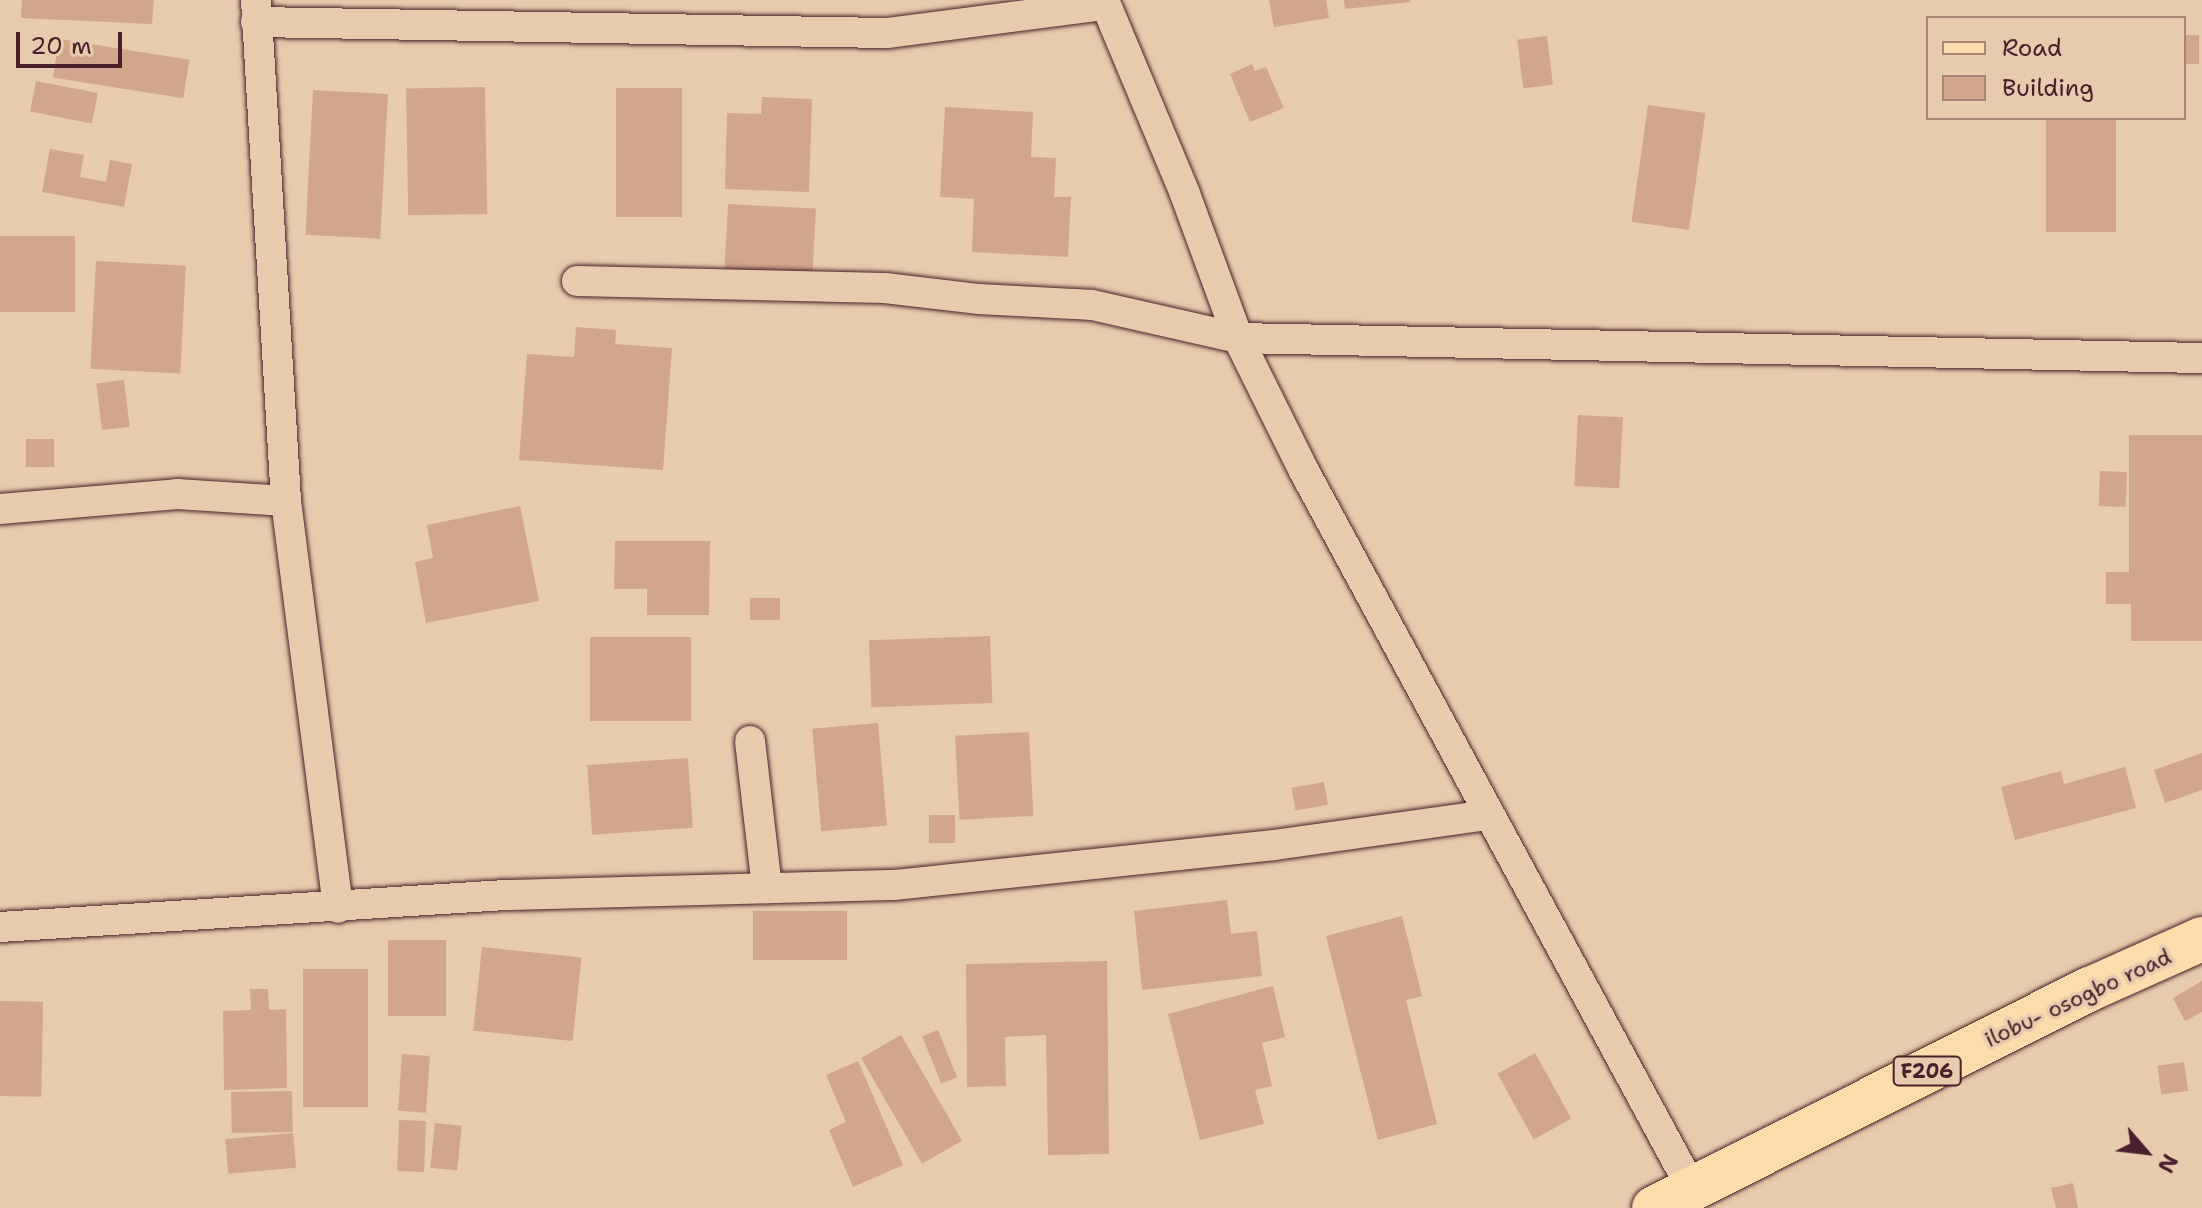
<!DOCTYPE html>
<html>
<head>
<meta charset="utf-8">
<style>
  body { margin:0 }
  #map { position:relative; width:2202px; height:1208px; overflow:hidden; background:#e6cbae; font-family:"Shantell Sans",sans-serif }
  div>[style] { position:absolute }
  .building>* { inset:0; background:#d2a68a; transform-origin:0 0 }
  .roads { filter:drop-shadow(0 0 2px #4a1f2b) drop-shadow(0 0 2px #4a1f2b) }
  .minor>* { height:30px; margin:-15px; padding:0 15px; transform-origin:15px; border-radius:15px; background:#e6cbae }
  .primary>* { height:44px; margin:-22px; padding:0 22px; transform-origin:22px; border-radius:22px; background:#fddcac }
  span { translate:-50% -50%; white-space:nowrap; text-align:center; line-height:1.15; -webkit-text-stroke:7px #e6cbae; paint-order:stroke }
  .shield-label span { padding:2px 6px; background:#e6cbae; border:2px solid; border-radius:6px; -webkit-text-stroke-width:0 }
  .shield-label { font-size:20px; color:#4a1f2b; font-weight:700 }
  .street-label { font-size:22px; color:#4a1f2b }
  .legend { position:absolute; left:1926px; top:16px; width:260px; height:104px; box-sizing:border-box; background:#e6cbae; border:2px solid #a8867a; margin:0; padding:10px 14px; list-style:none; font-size:24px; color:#4a1f2b }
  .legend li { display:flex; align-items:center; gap:16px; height:40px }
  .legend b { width:40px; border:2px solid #a8867a }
  .north { position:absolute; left:2106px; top:1112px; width:80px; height:80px; -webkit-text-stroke:6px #e6cbae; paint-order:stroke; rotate:118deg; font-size:22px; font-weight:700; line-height:32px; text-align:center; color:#4a1f2b }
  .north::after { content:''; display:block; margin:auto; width:28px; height:36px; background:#4a1f2b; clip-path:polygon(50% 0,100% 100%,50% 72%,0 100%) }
  .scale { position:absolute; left:16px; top:32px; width:106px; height:36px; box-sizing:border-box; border:4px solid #4a1f2b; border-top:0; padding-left:10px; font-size:24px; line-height:28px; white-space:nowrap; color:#4a1f2b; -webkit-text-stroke:6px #e6cbae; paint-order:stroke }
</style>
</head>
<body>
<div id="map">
  <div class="building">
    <i style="clip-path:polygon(22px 0,154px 0,152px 24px,21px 18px)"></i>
    <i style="clip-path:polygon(1269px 0,1326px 0,1329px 18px,1274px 27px)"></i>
    <i style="clip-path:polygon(1344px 0,1410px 0,1410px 2px,1345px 9px)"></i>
    <i style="left:2184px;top:35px;width:15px;height:29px"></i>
    <i style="left:1547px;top:36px;width:49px;height:30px;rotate:83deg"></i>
    <i style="left:59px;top:39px;width:132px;height:39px;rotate:9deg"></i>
    <i style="clip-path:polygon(1252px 64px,1255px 71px,1266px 67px,1284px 108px,1250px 122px,1230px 74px)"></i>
    <i style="left:36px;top:81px;width:63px;height:31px;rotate:11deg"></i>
    <i style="left:485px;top:87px;width:127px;height:79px;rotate:89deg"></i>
    <i style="left:682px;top:88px;width:129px;height:66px;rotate:90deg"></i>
    <i style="left:313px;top:90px;width:75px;height:145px;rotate:3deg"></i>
    <i style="clip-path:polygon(762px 97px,812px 99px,809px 192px,725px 189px,727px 113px,761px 114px)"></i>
    <i style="left:1648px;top:105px;width:58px;height:118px;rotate:8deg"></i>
    <i style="clip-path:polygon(945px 107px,1033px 112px,1031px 157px,1056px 158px,1054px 197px,1071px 197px,1068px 257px,972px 252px,974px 199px,940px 197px)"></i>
    <i style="left:2046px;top:118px;width:70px;height:114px"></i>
    <i style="clip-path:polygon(50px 149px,84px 155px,80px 177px,106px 182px,110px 160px,132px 164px,124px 207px,42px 192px)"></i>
    <i style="left:728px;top:204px;width:88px;height:66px;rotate:3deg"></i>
    <i style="left:75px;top:236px;width:76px;height:75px;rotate:90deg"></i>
    <i style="left:96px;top:261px;width:90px;height:108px;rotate:3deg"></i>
    <i style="clip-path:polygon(576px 327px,616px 330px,615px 344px,672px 348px,663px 470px,519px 460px,527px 354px,574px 357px)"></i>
    <i style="left:124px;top:380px;width:47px;height:28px;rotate:83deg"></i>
    <i style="left:1578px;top:415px;width:45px;height:71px;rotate:3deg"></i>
    <i style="clip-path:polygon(2129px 435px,2202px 435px,2202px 641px,2131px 641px,2131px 604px,2106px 604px,2106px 572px,2129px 572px)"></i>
    <i style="left:26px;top:439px;width:28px;height:28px"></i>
    <i style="left:2100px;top:471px;width:27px;height:35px;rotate:2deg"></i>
    <i style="clip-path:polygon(520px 506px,539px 601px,426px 623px,415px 562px,433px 558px,427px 525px)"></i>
    <i style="clip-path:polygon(615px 541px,710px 541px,709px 615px,647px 615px,647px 589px,614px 589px)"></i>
    <i style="left:750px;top:598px;width:30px;height:22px"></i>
    <i style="left:990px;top:636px;width:67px;height:121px;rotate:88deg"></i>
    <i style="left:590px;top:637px;width:101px;height:84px"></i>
    <i style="left:878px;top:723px;width:103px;height:66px;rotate:85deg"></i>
    <i style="left:1029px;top:732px;width:84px;height:74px;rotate:87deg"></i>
    <i style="clip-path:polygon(2202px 753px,2202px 790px,2165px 803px,2154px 770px)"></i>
    <i style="left:688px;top:758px;width:70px;height:101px;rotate:86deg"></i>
    <i style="clip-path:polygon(2125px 767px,2136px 808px,2015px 840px,2001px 787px,2061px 771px,2064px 784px)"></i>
    <i style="left:1324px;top:782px;width:23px;height:33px;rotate:80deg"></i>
    <i style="left:955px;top:815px;width:28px;height:26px;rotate:90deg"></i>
    <i style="clip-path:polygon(1227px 900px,1231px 934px,1257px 931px,1262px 976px,1142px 990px,1134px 911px)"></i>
    <i style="left:753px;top:911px;width:94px;height:49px"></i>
    <i style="clip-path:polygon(1402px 916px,1422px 996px,1406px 1000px,1437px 1124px,1378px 1140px,1326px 936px)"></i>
    <i style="left:388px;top:940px;width:58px;height:76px"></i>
    <i style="left:482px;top:947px;width:100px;height:84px;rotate:6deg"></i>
    <i style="clip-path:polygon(1107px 961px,1109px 1154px,1048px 1155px,1046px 1035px,1005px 1037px,1006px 1086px,967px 1087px,966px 964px)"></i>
    <i style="left:368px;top:969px;width:138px;height:65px;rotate:90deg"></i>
    <i style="clip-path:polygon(2202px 981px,2202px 1012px,2185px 1021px,2173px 998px)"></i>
    <i style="clip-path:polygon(1273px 986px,1285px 1037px,1262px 1043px,1272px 1086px,1255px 1090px,1264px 1124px,1200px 1140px,1168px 1014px)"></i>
    <i style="clip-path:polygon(250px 989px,268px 989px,269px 1010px,286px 1009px,287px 1088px,224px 1090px,223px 1011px,251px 1010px)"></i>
    <i style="left:0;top:1001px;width:43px;height:95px;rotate:1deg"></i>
    <i style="left:938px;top:1030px;width:51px;height:17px;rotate:68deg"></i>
    <i style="left:901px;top:1035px;width:122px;height:46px;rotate:60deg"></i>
    <i style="left:1535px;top:1053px;width:75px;height:43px;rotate:61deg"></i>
    <i style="left:402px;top:1054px;width:28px;height:57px;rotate:4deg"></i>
    <i style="clip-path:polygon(858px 1061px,903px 1165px,853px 1187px,829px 1130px,846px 1122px,826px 1075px)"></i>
    <i style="left:2184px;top:1062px;width:29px;height:27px;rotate:82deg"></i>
    <i style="left:292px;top:1091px;width:41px;height:61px;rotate:89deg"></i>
    <i style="left:399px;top:1120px;width:27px;height:51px;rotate:2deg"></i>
    <i style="left:435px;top:1123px;width:27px;height:45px;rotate:6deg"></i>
    <i style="left:293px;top:1133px;width:35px;height:68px;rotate:85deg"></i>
    <i style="clip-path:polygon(2073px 1183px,2078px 1208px,2056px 1208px,2051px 1188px)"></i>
  </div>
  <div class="roads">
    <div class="minor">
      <i style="left:256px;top:0;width:502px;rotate:86.57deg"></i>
      <i style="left:286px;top:501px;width:410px;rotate:82.7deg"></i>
      <i style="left:1104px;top:0;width:210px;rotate:67.3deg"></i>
      <i style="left:1185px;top:194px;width:153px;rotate:69.8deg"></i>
      <i style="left:1238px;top:338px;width:148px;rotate:63.6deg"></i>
      <i style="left:1304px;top:471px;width:816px;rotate:61.61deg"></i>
      <i style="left:256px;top:22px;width:632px;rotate:1deg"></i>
      <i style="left:888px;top:33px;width:219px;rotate:-7.4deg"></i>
      <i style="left:577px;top:281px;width:308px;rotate:1.3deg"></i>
      <i style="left:885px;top:288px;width:95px;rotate:6.7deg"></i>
      <i style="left:979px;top:299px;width:113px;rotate:3deg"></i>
      <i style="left:1092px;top:305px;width:150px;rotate:12.7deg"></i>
      <i style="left:1238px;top:338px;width:964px;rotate:1.19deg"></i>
      <i style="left:0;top:509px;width:178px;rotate:-4.8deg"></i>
      <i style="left:177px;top:494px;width:109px;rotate:3.7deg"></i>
      <i style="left:750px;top:741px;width:148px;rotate:83.4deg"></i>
      <i style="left:0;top:927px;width:507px;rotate:-3.62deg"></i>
      <i style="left:506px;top:895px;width:388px;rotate:-1.5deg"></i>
      <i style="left:894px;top:885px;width:382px;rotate:-6deg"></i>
      <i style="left:1274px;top:845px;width:215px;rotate:-8deg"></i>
    </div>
    <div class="primary">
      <i style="left:1654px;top:1208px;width:488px;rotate:-26.7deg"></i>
      <i style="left:2090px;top:989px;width:123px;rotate:-24.1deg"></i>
    </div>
  </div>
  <div class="shield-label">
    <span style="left:1927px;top:1071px">F206</span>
  </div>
  <div class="street-label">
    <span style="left:2078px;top:998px;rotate:-25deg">ilobu- osogbo road</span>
  </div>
  <ul class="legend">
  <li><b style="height:10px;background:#fddcac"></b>Road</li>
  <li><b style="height:22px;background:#d2a68a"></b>Building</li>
  </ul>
  <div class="north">N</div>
  <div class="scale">20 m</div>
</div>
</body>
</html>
